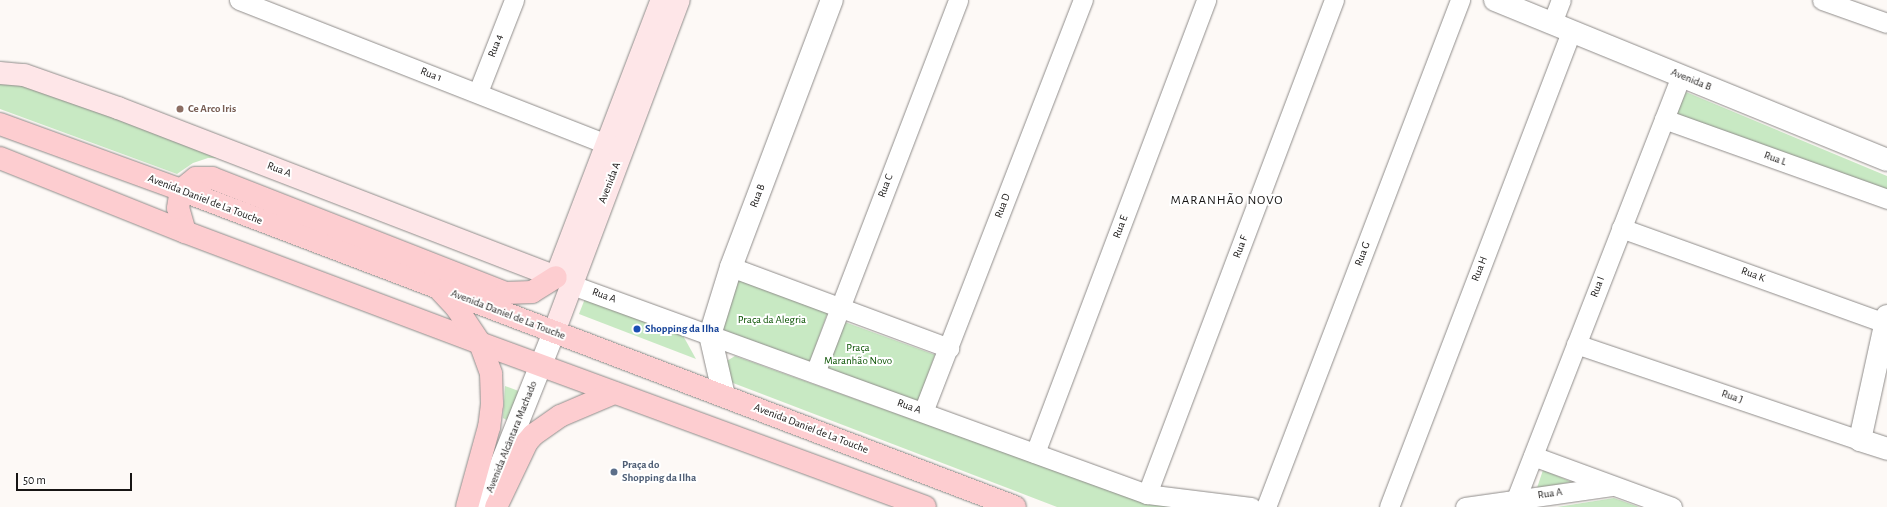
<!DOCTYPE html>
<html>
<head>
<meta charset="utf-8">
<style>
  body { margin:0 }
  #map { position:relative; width:1887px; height:507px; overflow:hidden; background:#fdf9f6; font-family:"Alegreya Sans",sans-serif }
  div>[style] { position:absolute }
  .green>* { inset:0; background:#c8e9c3; transform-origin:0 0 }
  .roads { filter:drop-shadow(0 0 1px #8f8c8a) drop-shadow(0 0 1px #8f8c8a) }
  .minor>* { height:19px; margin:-9.5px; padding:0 9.5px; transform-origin:9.5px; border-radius:9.5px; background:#fff }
  .tertiary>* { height:22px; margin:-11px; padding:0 11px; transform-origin:11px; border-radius:11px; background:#fff }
  .secondary>* { height:22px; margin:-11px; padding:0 11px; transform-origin:11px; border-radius:11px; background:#fee6e8 }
  .primary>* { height:22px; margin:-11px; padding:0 11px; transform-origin:11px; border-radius:11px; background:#fdcdd0 }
  .dots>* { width:11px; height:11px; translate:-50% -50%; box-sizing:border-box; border:2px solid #fff; border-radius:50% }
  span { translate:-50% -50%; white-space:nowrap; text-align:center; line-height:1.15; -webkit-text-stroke:4px #fff; paint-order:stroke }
  .street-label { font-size:11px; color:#171514 }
  .education-label { font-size:11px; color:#785e54; font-weight:700 }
  .left { translate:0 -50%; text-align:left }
  .park-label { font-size:11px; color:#095200 }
  .transit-label { font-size:11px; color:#164399; font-weight:700 }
  .service-label { font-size:11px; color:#4e5e75; font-weight:700 }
  .quarter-label { font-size:13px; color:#171514; letter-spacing:1px }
  .scale { position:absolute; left:16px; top:473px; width:116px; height:18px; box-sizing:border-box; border:2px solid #171514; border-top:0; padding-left:5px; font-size:12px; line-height:14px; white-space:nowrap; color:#171514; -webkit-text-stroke:3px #fff; paint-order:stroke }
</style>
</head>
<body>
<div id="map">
  <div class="green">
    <i style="clip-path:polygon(0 79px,22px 84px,226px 158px,208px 158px,193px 163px,177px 174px,0 109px)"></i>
    <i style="clip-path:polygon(1686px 92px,1887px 176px,1887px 191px,1676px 115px)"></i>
    <i style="left:735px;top:278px;width:99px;height:53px;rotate:20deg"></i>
    <i style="clip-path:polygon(586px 296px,681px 332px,696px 359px,579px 314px)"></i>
    <i style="left:842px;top:321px;width:99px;height:53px;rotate:20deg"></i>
    <i style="clip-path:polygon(735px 356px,1150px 504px,1178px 507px,1057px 507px,733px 383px,726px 375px,725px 362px)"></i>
    <i style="clip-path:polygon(505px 386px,524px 393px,510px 422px,503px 418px)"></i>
    <i style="clip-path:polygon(1543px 470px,1572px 482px,1537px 488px)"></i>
    <i style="clip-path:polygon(1614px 498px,1639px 507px,1557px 507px)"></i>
  </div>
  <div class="roads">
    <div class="minor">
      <i style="left:239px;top:0;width:410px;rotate:21.4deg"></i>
      <i style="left:1822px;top:0;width:69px;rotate:19.5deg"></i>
      <i style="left:1552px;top:23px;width:25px;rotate:-69deg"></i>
      <i style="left:478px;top:92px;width:99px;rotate:-68.6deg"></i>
      <i style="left:1664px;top:119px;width:237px;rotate:19.7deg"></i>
      <i style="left:1621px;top:228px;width:281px;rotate:19.8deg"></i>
      <i style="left:731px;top:267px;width:233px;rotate:20.4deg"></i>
      <i style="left:572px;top:285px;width:612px;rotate:19.98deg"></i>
      <i style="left:1147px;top:494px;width:105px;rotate:7.1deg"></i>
      <i style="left:1576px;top:344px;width:300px;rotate:18.7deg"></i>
      <i style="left:815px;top:373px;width:399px;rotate:-69deg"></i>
      <i style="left:923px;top:412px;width:442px;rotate:-68.8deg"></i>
      <i style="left:1035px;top:453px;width:484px;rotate:-69.3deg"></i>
      <i style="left:1533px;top:456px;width:148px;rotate:20.1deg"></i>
      <i style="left:1147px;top:494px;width:528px;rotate:-69.27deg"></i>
      <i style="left:1516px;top:499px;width:454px;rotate:-68.7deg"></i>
      <i style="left:1266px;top:507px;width:543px;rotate:-69.06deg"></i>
      <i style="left:1389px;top:507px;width:509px;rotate:-69.04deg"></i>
      <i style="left:1465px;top:507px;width:148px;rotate:-8.1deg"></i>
    </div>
    <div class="tertiary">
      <i style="left:1495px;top:0;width:423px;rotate:22.2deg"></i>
      <i style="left:1887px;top:316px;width:127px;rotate:102.3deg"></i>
      <i style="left:1860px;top:440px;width:28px;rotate:18deg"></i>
      <i style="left:724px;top:396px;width:63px;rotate:-102.9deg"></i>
      <i style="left:710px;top:335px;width:71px;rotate:-72.8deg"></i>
      <i style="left:731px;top:267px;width:285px;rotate:-69.3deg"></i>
      <i style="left:484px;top:507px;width:188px;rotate:-68.2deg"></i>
    </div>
    <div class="secondary">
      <i style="left:0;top:73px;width:24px;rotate:5deg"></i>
      <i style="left:24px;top:75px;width:100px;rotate:19.3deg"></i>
      <i style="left:118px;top:108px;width:469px;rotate:21.1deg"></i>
      <i style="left:556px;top:277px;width:297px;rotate:-69.1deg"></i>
      <i style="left:554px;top:332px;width:355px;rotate:-69.4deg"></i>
    </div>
    <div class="primary">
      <i style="left:0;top:124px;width:193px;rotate:20deg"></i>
      <i style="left:181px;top:190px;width:892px;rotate:20.81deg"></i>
      <i style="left:0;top:158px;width:199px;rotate:21.8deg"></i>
      <i style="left:185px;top:232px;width:315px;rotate:20.6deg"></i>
      <i style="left:480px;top:343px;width:474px;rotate:20.2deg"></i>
      <i style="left:185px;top:232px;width:25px;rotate:-106deg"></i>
      <i style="left:178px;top:208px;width:18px;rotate:-81deg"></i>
      <i style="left:181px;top:190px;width:19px;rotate:-39deg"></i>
      <i style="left:196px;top:178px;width:16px"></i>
      <i style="left:212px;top:178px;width:316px;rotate:21.4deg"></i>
      <i style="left:506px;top:293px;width:26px;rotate:-2deg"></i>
      <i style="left:532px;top:292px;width:28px;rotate:-32deg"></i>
      <i style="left:441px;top:291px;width:22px;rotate:47deg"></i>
      <i style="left:456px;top:307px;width:43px;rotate:56.3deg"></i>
      <i style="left:480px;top:343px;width:33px;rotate:70deg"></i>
      <i style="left:491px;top:374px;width:30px;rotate:88deg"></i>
      <i style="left:492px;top:404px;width:23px;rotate:97deg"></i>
      <i style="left:489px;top:427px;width:83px;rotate:105.4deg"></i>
      <i style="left:496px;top:507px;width:72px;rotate:-64.5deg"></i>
      <i style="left:527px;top:442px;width:9px;rotate:-49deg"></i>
      <i style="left:533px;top:435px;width:33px;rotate:-35deg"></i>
      <i style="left:560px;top:416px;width:59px;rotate:-23.1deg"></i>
    </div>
  </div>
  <div class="dots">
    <i style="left:180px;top:109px;background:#8d6e63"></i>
    <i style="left:637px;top:329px;background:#1a4fb4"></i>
    <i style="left:614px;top:472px;background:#5c6f8a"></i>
  </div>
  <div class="street-label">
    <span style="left:496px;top:46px;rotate:-69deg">Rua 4</span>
    <span style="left:431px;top:75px;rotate:21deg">Rua 1</span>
    <span style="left:1691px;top:80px;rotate:22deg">Avenida B</span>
    <span style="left:1775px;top:159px;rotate:20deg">Rua L</span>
    <span style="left:279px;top:170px;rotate:21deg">Rua A</span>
    <span style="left:610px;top:183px;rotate:-69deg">Avenida A</span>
    <span style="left:886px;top:186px;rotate:-69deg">Rua C</span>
    <span style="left:758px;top:196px;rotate:-69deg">Rua B</span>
    <span style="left:205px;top:200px;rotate:21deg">Avenida Daniel de La Touche</span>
    <span style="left:1003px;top:206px;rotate:-69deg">Rua D</span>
    <span style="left:1121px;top:227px;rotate:-69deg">Rua E</span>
    <span style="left:1241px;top:247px;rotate:-69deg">Rua F</span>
    <span style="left:1363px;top:254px;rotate:-69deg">Rua G</span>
    <span style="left:1480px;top:269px;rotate:-69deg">Rua H</span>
    <span style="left:1753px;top:275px;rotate:20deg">Rua K</span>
    <span style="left:1598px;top:287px;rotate:-69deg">Rua I</span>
    <span style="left:604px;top:296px;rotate:20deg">Rua A</span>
    <span style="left:508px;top:315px;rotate:21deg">Avenida Daniel de La Touche</span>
    <span style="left:1732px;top:397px;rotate:19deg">Rua J</span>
    <span style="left:909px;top:407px;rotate:20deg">Rua A</span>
    <span style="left:811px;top:429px;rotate:21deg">Avenida Daniel de La Touche</span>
    <span style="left:512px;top:437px;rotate:-68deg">Avenida Alcântara Machado</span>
    <span style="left:1550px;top:494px;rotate:-8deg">Rua A</span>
  </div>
  <div class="education-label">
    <span class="left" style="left:188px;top:109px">Ce Arco Iris</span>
  </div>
  <div class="park-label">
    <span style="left:772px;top:320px">Praça da Alegria</span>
    <span style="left:858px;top:355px">Praça<br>Maranhão Novo</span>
  </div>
  <div class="transit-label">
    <span class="left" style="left:645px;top:329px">Shopping da Ilha</span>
  </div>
  <div class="service-label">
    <span class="left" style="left:622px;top:472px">Praça do<br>Shopping da Ilha</span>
  </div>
  <div class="quarter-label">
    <span style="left:1227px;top:201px">MARANHÃO NOVO</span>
  </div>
  <div class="scale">50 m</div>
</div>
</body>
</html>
